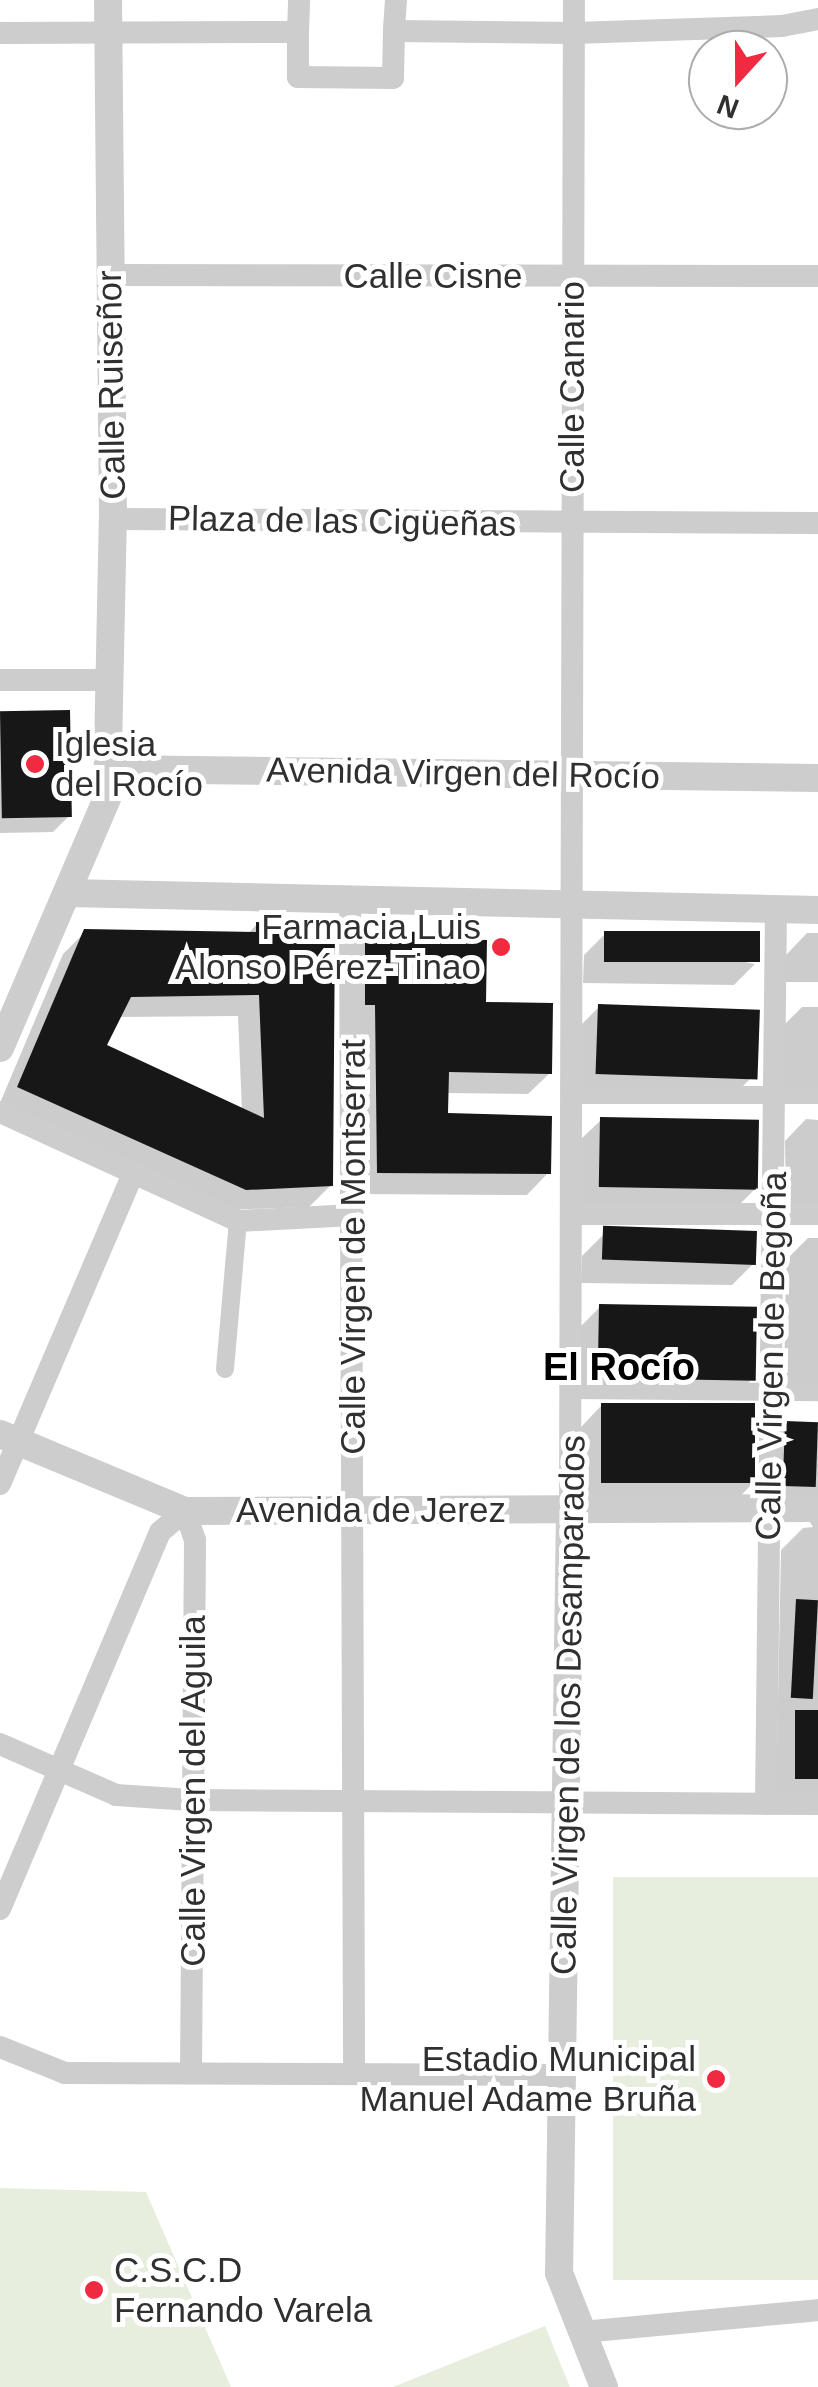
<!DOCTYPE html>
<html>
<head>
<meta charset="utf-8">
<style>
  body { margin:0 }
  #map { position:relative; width:818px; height:2387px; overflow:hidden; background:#fff; font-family:Helvetica,sans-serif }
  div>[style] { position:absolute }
  .green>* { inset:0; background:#e7eede; transform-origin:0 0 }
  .shadow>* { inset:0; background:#0003 }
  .building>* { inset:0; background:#171717; transform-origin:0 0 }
  .pedestrian>* { height:18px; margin:-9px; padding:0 9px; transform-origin:9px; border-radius:9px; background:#cdcdcd }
  .minor>* { height:22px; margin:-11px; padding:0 11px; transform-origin:11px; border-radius:11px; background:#cdcdcd }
  .tertiary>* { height:28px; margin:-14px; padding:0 14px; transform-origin:14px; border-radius:14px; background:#cdcdcd }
  .dots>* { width:28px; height:28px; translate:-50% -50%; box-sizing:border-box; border:5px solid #fff; border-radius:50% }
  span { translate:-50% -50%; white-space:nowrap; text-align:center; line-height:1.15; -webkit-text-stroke:10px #fff; paint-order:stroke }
  .street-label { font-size:35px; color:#303030 }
  .poi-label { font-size:35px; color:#303030 }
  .left { translate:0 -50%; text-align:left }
  .right { translate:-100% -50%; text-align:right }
  .neighbourhood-label { font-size:38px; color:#000; font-weight:700 }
  .north { position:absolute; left:688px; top:30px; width:100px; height:100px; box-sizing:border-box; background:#fff; border:2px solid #acacac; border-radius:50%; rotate:201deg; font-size:28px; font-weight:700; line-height:40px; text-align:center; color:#303030 }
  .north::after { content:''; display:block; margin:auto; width:35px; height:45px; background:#f02a40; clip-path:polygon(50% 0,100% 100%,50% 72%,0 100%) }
</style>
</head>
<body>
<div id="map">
  <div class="green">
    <i style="left:613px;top:1877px;width:205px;height:403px"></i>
    <i style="clip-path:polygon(0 2188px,146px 2192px,231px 2387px,0 2387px)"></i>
    <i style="clip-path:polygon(545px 2326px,570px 2387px,393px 2387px)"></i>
  </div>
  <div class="shadow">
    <i style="clip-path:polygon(0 714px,69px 816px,53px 832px,0 833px)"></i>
    <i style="clip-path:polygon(evenodd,257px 924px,331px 1185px,309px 1207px,223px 1210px,0 1103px,63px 954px,85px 932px,248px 934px,257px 924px,238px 1016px,242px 1111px,104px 1046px,118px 1017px,238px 1016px)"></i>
    <i style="clip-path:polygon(366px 932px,484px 1004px,550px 1073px,528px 1094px,446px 1093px,446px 1116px,548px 1173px,527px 1195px,356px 1194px,345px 954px)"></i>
    <i style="clip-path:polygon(807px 933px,818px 933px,818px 982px,785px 982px,786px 955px)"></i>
    <i style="clip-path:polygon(605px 934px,755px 964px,734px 985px,583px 983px,584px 955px)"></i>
    <i style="clip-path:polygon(599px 1007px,757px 1072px,735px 1094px,579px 1095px,578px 1028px)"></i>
    <i style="clip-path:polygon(802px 1007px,818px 1007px,818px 1095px,782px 1095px,781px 1028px)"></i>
    <i style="clip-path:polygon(806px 1119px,818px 1120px,818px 1208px,786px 1207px,785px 1141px)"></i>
    <i style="clip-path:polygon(601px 1120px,755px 1189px,734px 1210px,580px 1208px,579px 1141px)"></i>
    <i style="clip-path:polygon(604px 1234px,753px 1264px,732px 1285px,581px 1283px,582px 1256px)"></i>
    <i style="clip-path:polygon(808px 1238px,818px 1238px,818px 1393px,784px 1392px,786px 1260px)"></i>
    <i style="clip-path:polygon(600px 1307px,753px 1378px,732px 1400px,580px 1398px,579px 1328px)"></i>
    <i style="clip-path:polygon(602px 1405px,752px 1484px,731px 1506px,580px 1503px,581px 1427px)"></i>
    <i style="clip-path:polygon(786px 1423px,818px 1424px,818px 1800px,776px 1800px,781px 1550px,803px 1528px,813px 1527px,804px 1513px,764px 1507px,765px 1445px)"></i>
  </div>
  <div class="building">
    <i style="left:70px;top:710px;width:107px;height:70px;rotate:89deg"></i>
    <i style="clip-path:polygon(evenodd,256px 922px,335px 926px,333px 1186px,246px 1190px,17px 1087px,84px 929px,256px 932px,256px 922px,259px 995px,264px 1118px,107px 1045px,131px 997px,259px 995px)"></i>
    <i style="clip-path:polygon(365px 930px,448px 933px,448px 939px,487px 940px,486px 1002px,553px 1003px,552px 1074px,449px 1072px,448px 1113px,552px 1116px,551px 1174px,377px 1173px,375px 1005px,365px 1005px)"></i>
    <i style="left:604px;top:931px;width:156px;height:31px"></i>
    <i style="left:598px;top:1004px;width:162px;height:70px;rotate:2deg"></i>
    <i style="left:600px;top:1117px;width:159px;height:70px;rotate:1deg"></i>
    <i style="left:757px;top:1231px;width:34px;height:154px;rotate:92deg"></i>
    <i style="left:599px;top:1304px;width:158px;height:74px;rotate:1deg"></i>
    <i style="left:601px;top:1403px;width:154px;height:80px"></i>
    <i style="left:785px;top:1421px;width:33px;height:65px;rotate:2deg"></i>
    <i style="left:796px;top:1599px;width:22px;height:99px;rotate:3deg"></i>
    <i style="left:795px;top:1710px;width:23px;height:69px"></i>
  </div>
  <div class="pedestrian">
    <i style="left:573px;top:1095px;width:245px"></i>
    <i style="left:225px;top:1369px;width:149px;rotate:-85deg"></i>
    <i style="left:571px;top:1390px;width:247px;rotate:0.5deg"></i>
  </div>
  <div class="minor">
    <i style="left:396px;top:0;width:31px;rotate:94deg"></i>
    <i style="left:394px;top:31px;width:180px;rotate:0.6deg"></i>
    <i style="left:574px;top:33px;width:208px;rotate:-1.9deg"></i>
    <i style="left:782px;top:26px;width:37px;rotate:-11deg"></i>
    <i style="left:298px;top:32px;width:32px;rotate:-88deg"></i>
    <i style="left:0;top:33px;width:298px;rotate:-0.2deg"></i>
    <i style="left:298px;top:32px;width:45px;rotate:90deg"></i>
    <i style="left:298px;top:77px;width:95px;rotate:0.6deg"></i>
    <i style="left:393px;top:78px;width:47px;rotate:-88.8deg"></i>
    <i style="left:109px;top:275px;width:709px;rotate:0.08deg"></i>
    <i style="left:113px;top:519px;width:705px;rotate:0.33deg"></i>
    <i style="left:0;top:680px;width:109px"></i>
    <i style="left:350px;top:899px;width:1175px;rotate:89.8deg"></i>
    <i style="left:0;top:1112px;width:262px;rotate:24.6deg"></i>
    <i style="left:238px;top:1221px;width:115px;rotate:-3deg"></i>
    <i style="left:573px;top:1214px;width:245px"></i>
    <i style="left:0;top:1484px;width:337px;rotate:-66.8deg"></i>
    <i style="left:570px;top:1509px;width:1509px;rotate:-89.85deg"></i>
    <i style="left:0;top:1744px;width:127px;rotate:23.7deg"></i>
    <i style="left:116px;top:1795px;width:75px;rotate:3.8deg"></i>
    <i style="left:191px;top:1800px;width:627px;rotate:0.37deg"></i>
    <i style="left:766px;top:1804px;width:895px;rotate:-89.36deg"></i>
    <i style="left:0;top:1909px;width:410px;rotate:-67deg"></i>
    <i style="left:160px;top:1532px;width:33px;rotate:-40deg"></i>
    <i style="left:185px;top:1511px;width:31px;rotate:71deg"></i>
    <i style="left:195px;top:1540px;width:533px;rotate:90.43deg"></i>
    <i style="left:0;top:2047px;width:70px;rotate:21.8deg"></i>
    <i style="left:65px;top:2073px;width:500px;rotate:0.23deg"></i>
    <i style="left:582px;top:2332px;width:237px;rotate:-5.3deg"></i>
  </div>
  <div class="tertiary">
    <i style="left:109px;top:769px;width:709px;rotate:0.73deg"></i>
    <i style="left:68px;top:893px;width:750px;rotate:1.3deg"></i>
    <i style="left:0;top:1048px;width:272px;rotate:-66.8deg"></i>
    <i style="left:107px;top:798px;width:279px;rotate:-88.8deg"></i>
    <i style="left:113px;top:519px;width:519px;rotate:-90.55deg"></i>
    <i style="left:0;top:1434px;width:200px;rotate:22.6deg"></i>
    <i style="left:185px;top:1511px;width:633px;rotate:-0.27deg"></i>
    <i style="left:570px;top:1509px;width:764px;rotate:90.82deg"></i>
    <i style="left:559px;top:2273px;width:123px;rotate:68.5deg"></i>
  </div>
  <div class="dots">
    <i style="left:35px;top:764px;background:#f02a40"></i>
    <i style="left:501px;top:947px;background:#f02a40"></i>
    <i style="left:716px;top:2079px;background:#f02a40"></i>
    <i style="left:94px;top:2290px;background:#f02a40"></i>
  </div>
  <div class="street-label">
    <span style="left:433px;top:276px">Calle Cisne</span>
    <span style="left:111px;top:385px;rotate:-91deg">Calle Ruiseñor</span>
    <span style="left:572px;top:387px;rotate:-90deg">Calle Canario</span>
    <span style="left:342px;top:521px;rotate:1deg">Plaza de las Cigüeñas</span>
    <span style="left:463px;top:773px;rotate:1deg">Avenida Virgen del Rocío</span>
    <span style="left:353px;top:1247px;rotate:-90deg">Calle Virgen de Montserrat</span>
    <span style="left:771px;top:1356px;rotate:-89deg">Calle Virgen de Begoña</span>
    <span style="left:371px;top:1510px">Avenida de Jerez</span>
    <span style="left:568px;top:1705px;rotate:-89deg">Calle Virgen de los Desamparados</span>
    <span style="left:193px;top:1791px;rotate:-90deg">Calle Virgen del Aguila</span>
  </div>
  <div class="poi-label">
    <span class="left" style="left:55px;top:764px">Iglesia<br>del Rocío</span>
    <span class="right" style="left:481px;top:947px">Farmacia Luis<br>Alonso Pérez-Tinao</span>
    <span class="right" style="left:696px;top:2079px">Estadio Municipal<br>Manuel Adame Bruña</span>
    <span class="left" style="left:114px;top:2290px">C.S.C.D<br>Fernando Varela</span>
  </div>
  <div class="neighbourhood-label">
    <span style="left:619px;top:1368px">El Rocío</span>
  </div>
  <div class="north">N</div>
</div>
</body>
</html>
